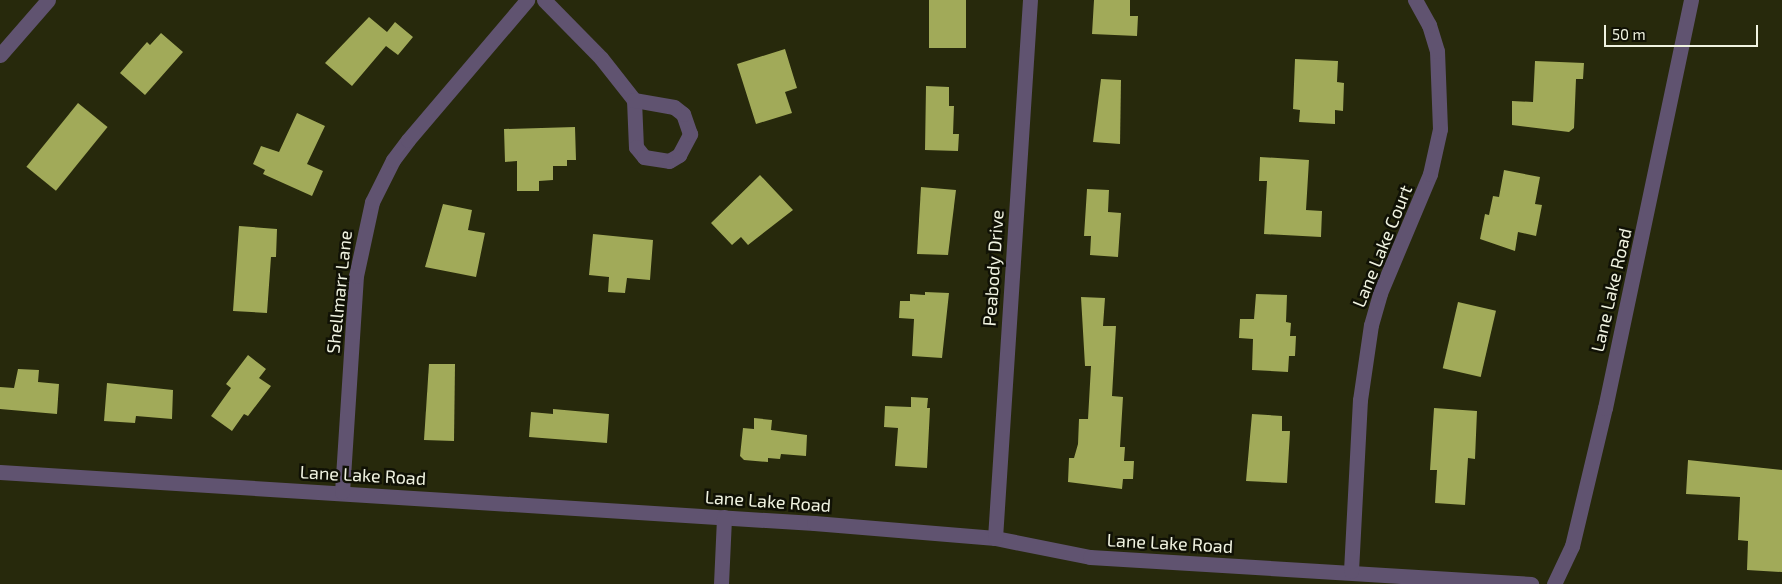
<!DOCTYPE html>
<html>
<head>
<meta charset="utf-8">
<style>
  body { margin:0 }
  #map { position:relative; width:1782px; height:584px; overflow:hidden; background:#27290c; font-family:"Exo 2",sans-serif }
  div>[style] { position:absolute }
  .building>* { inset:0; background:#a1aa59; transform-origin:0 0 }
  .minor>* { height:15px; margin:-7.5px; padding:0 7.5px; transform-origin:7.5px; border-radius:7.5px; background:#605370 }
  span { translate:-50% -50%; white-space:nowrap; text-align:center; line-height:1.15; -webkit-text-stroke:5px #101105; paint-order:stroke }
  .street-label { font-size:18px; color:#f0f3e1 }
  .scale { position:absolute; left:1604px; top:25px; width:154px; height:22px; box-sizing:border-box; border:2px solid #f0f3e1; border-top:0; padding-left:6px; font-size:15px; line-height:18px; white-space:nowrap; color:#f0f3e1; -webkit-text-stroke:4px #101105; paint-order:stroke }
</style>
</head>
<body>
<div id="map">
  <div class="building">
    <i style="left:929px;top:0;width:37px;height:48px"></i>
    <i style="clip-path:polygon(1094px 0,1130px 0,1130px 16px,1138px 16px,1137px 36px,1092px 34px)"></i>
    <i style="clip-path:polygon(369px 17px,387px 32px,395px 22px,413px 37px,398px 55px,386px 46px,352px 86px,325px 63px)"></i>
    <i style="clip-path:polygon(161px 33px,183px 52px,145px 95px,120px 73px,147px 42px,150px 45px)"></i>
    <i style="clip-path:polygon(785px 49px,797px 88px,785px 92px,792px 113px,756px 124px,737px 64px)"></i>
    <i style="clip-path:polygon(1295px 59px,1338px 61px,1337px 82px,1344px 83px,1343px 111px,1335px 110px,1335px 124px,1299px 122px,1300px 110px,1293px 109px)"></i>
    <i style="clip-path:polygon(1535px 61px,1584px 63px,1583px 79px,1576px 79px,1574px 128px,1569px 132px,1512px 125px,1512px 101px,1533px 102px)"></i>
    <i style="clip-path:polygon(1101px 79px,1121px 80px,1120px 144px,1093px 142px)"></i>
    <i style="clip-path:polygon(926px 86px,949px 87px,949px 106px,954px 106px,953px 134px,959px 134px,958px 151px,925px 150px)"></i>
    <i style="left:78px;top:103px;width:38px;height:82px;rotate:39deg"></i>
    <i style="clip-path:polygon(297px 113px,325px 126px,307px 164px,323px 171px,312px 196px,263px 174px,265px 170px,253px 164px,261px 146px,279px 152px)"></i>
    <i style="clip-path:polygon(575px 127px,576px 160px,567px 160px,567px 166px,553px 166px,553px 180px,539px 181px,539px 191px,517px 191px,517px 161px,505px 162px,504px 129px)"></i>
    <i style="clip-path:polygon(1260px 157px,1309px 160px,1306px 210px,1322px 211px,1321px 237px,1264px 234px,1267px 181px,1259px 181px)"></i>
    <i style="clip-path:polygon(1504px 170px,1540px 177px,1535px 204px,1542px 205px,1536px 236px,1518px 232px,1515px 251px,1480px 239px,1485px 214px,1489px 215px,1493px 196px,1499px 197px)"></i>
    <i style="clip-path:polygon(760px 175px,793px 210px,748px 245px,741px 237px,732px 245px,711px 223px)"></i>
    <i style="clip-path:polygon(921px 187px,956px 190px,948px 255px,917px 254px)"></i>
    <i style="clip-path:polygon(1087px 189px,1109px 190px,1108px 212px,1121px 213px,1118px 257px,1090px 255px,1091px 236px,1084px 236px)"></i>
    <i style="clip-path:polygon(443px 204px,472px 210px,468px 230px,485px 233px,476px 277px,425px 267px)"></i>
    <i style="clip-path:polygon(239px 226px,277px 229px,276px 257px,271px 257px,267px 313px,233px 311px)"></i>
    <i style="clip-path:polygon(593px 234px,653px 240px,650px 280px,627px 278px,625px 293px,608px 292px,609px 277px,589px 275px)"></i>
    <i style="clip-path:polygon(925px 292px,949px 293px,942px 358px,912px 356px,914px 319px,899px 318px,900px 301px,910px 301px,910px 294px,925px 295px)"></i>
    <i style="clip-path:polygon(1256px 294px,1287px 295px,1286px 322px,1291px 323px,1290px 336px,1296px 336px,1295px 356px,1289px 356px,1288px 372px,1252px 370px,1253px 339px,1239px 338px,1240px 319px,1254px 319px)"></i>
    <i style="clip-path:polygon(1081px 297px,1105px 298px,1103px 326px,1116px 326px,1112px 396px,1123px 397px,1120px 447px,1125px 447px,1124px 461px,1134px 461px,1133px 479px,1123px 479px,1122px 489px,1068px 482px,1069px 458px,1074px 458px,1078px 444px,1079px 419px,1088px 419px,1091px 366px,1085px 366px)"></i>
    <i style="left:1458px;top:302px;width:39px;height:68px;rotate:13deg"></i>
    <i style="clip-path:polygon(248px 355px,266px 369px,259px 378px,271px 386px,248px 416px,244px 414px,232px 431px,211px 416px,231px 388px,226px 384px)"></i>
    <i style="clip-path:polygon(429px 364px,455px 364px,454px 441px,424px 440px)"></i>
    <i style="clip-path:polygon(18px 369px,39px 370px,38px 382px,59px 384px,57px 414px,0 409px,0 387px,14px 388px)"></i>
    <i style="clip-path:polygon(107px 383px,173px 390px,172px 419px,136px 416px,135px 423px,104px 421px)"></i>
    <i style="clip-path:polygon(911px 397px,928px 398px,927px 408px,930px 408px,927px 468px,895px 466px,898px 428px,884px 427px,885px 406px,911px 407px)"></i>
    <i style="clip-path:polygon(1434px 408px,1477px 411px,1475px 459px,1468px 458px,1465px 505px,1435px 503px,1437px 470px,1430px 470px)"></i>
    <i style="clip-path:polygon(553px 409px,609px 414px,607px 443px,529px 437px,531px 412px,553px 414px)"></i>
    <i style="clip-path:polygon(1252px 414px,1282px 416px,1282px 431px,1290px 431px,1287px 483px,1246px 481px)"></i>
    <i style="clip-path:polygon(754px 418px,772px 420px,771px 430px,807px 435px,806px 456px,781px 454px,780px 459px,768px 458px,768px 462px,744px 460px,740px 456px,743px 428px,754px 429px)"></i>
    <i style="clip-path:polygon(1688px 460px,1782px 470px,1782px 572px,1747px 570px,1748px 541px,1738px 540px,1740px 497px,1686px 494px)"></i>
  </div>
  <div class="minor">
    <i style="left:544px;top:0;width:81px;rotate:45.5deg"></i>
    <i style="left:601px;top:58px;width:53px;rotate:51.8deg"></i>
    <i style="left:634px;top:100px;width:47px;rotate:87.6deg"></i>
    <i style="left:636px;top:147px;width:13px;rotate:51deg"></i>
    <i style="left:644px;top:157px;width:25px;rotate:9deg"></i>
    <i style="left:669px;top:161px;width:12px;rotate:-31deg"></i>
    <i style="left:679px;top:155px;width:24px;rotate:-62deg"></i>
    <i style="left:690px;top:134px;width:21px;rotate:-109deg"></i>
    <i style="left:683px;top:114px;width:11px;rotate:-142deg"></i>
    <i style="left:674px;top:107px;width:41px;rotate:-170.1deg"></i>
    <i style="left:0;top:55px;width:73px;rotate:-48.9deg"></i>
    <i style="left:0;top:472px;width:816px;rotate:3.59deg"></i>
    <i style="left:814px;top:523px;width:182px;rotate:4.7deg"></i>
    <i style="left:995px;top:538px;width:97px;rotate:11.3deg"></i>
    <i style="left:1090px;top:557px;width:442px;rotate:3.5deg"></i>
    <i style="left:342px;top:492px;width:216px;rotate:-86.3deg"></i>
    <i style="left:356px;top:276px;width:76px;rotate:-77.8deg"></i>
    <i style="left:372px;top:202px;width:47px;rotate:-63.4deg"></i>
    <i style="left:393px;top:160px;width:25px;rotate:-53deg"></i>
    <i style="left:408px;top:140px;width:184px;rotate:-49.6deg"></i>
    <i style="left:995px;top:538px;width:539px;rotate:-86.28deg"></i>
    <i style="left:1351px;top:571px;width:171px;rotate:-87deg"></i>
    <i style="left:1360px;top:400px;width:76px;rotate:-81.7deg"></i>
    <i style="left:1371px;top:325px;width:33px;rotate:-74deg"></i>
    <i style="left:1380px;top:293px;width:129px;rotate:-67.2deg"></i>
    <i style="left:1430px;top:174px;width:46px;rotate:-77.5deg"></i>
    <i style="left:1440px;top:129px;width:78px;rotate:-92.2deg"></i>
    <i style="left:1437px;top:51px;width:27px;rotate:-107deg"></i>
    <i style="left:1429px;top:25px;width:29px;rotate:-119deg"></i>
    <i style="left:721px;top:584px;width:67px;rotate:-87.4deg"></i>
    <i style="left:1554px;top:584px;width:42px;rotate:-64.7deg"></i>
    <i style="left:1572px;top:546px;width:142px;rotate:-76.6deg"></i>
    <i style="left:1605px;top:408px;width:417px;rotate:-78.1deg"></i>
  </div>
  <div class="street-label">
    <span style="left:1382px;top:246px;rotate:-68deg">Lane Lake Court</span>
    <span style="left:993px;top:268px;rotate:-86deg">Peabody Drive</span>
    <span style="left:1611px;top:290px;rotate:-77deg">Lane Lake Road</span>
    <span style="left:339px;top:292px;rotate:-84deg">Shellmarr Lane</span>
    <span style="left:363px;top:475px;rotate:3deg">Lane Lake Road</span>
    <span style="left:768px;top:501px;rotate:4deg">Lane Lake Road</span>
    <span style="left:1170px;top:543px;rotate:3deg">Lane Lake Road</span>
  </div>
  <div class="scale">50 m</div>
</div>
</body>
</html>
